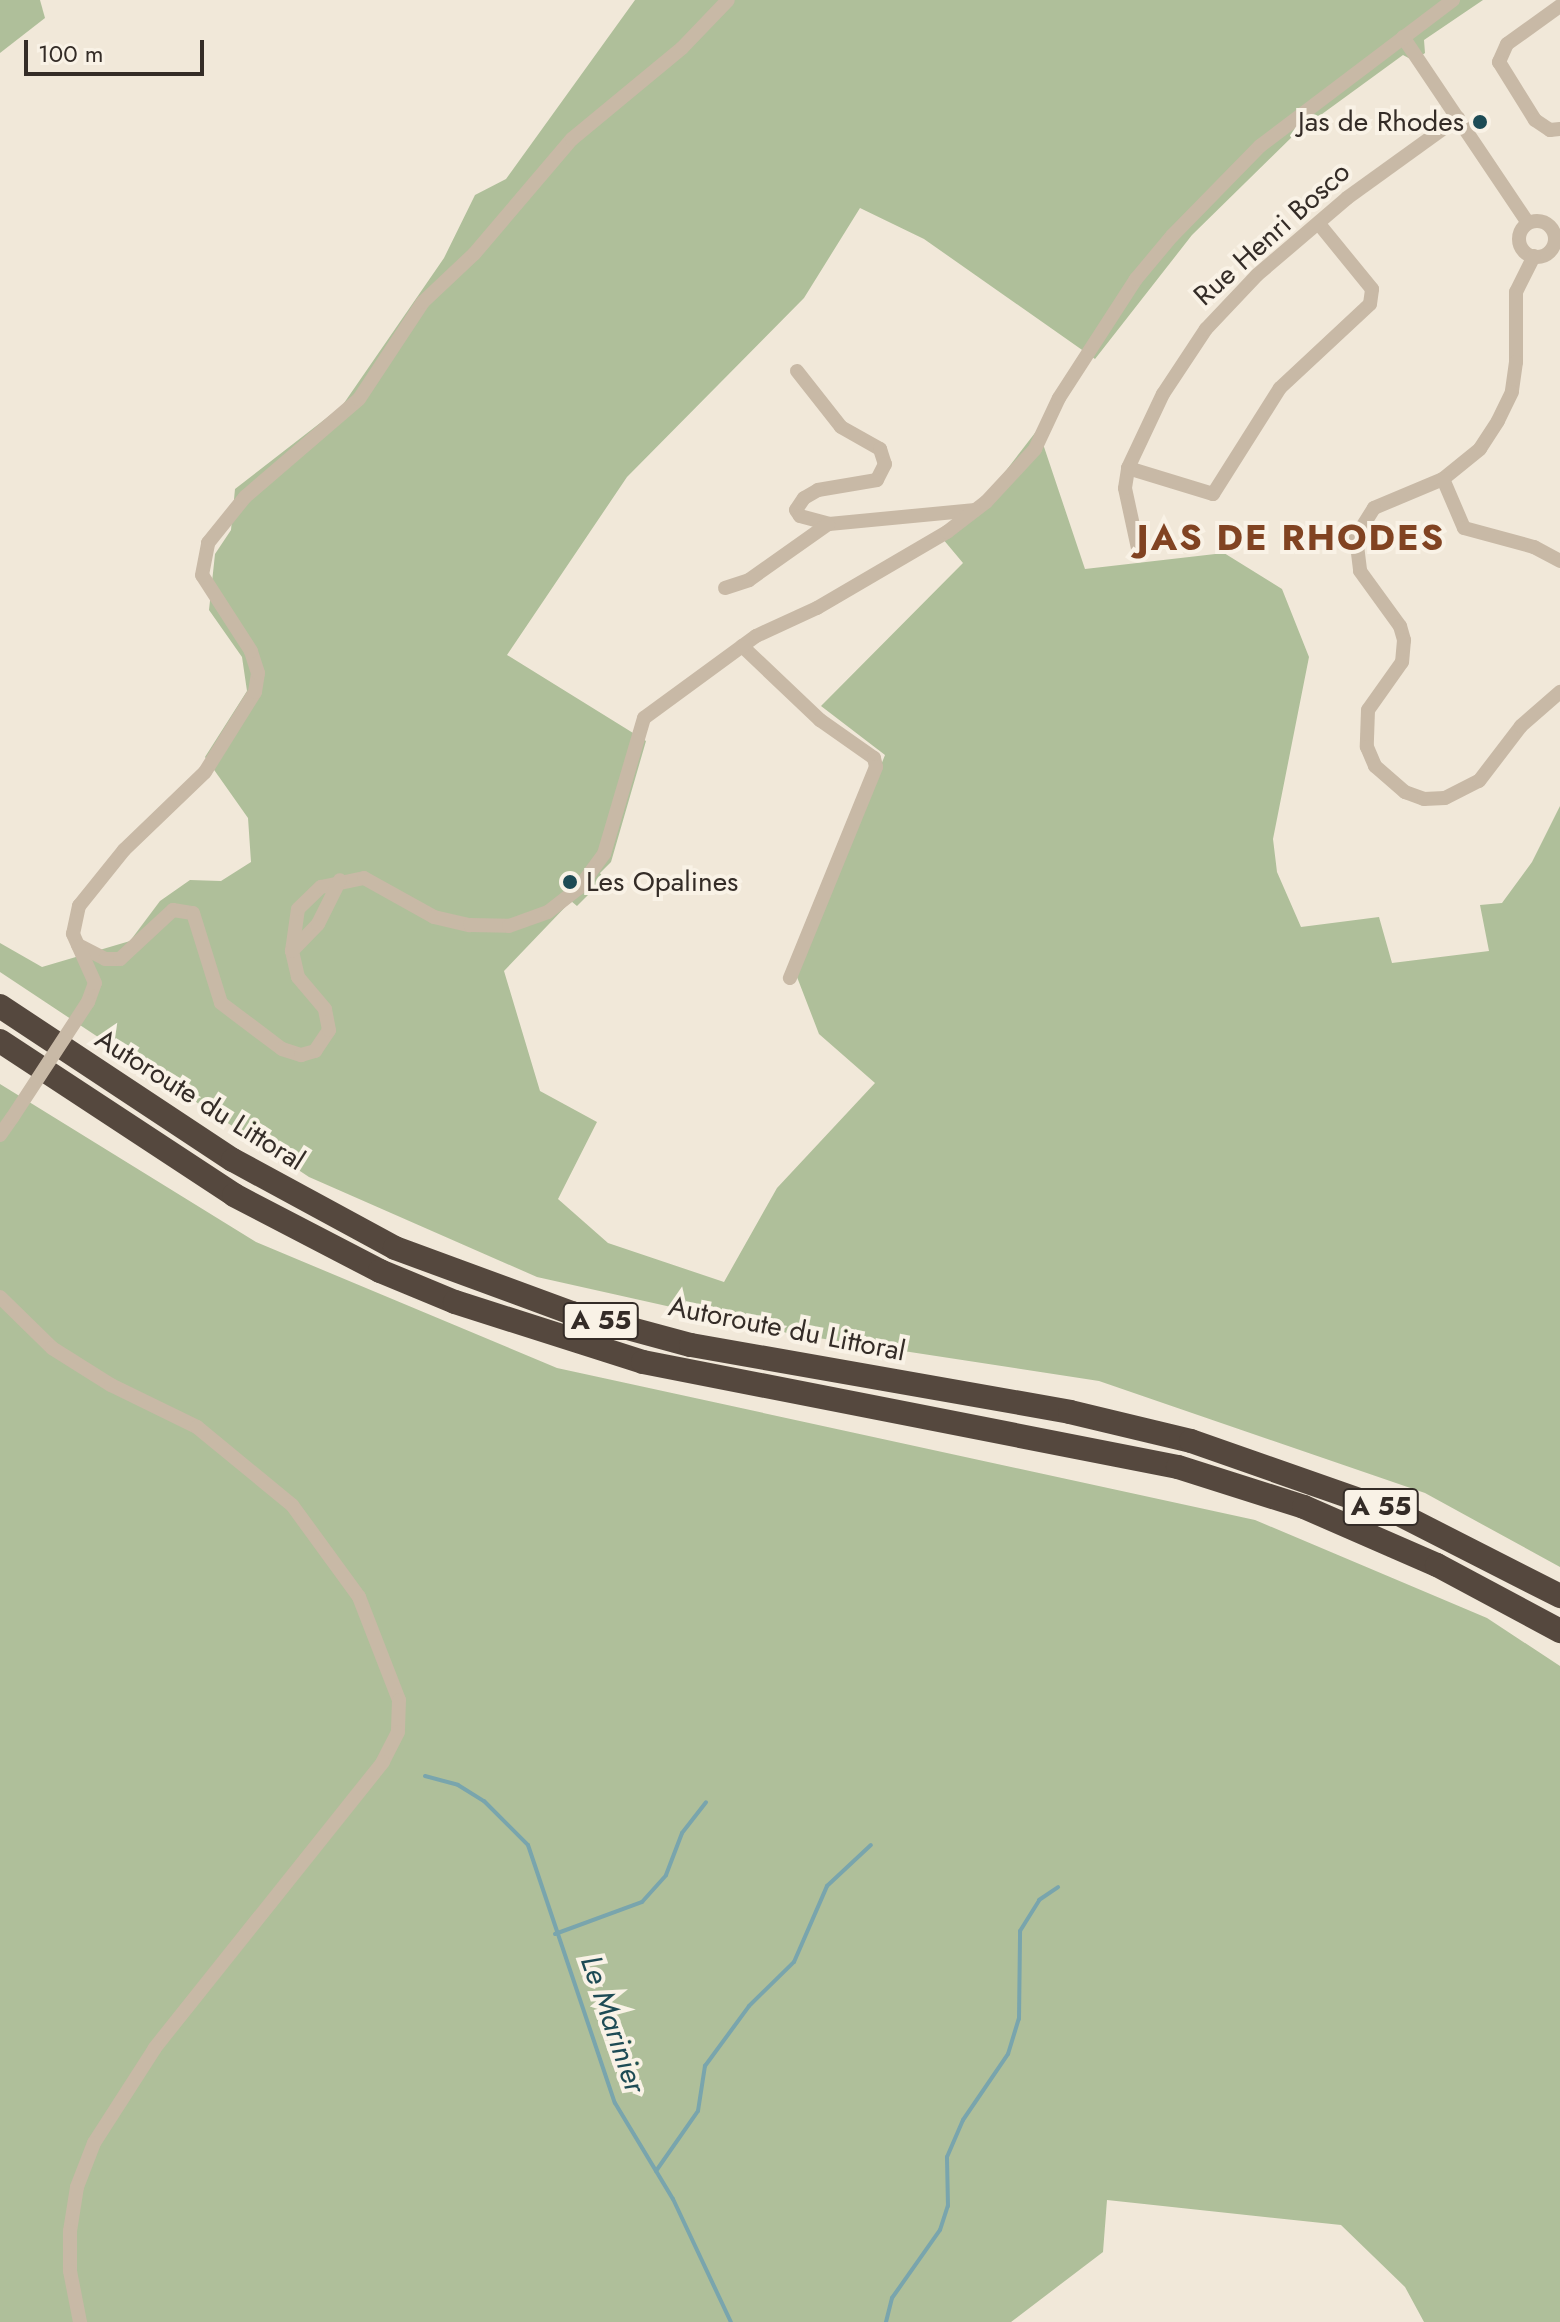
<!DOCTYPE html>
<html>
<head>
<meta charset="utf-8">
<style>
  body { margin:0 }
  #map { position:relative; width:1560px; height:2322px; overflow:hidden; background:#f1e8d9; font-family:Jost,sans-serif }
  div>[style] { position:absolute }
  .green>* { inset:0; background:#afbf9a }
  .stream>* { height:4px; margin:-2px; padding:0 2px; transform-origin:2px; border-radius:2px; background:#79a5ad }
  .street>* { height:14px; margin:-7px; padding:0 7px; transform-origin:7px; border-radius:7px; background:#c8b9a6 }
  .street>.ring { margin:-7px; padding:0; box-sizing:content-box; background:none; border:14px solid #c8b9a6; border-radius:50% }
  .highway>* { height:24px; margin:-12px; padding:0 12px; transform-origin:12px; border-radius:12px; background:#55483e }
  .street-bridge>* { height:14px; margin:-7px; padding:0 7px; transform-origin:7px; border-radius:7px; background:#c8b9a6 }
  .dots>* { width:22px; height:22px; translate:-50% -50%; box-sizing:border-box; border:4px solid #f9f2e6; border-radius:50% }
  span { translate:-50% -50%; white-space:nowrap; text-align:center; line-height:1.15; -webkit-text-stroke:8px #f9f2e6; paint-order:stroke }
  .shield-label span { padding:2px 6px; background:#f9f2e6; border:2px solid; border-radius:6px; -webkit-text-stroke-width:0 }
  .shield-label { font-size:26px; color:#342c27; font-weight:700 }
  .poi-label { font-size:28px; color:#342c27 }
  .right { translate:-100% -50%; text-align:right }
  .left { translate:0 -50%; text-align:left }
  .street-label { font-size:28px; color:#342c27 }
  .water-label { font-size:30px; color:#1d4b55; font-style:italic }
  .district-label { font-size:36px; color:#814322; font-weight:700; letter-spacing:2px }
  .scale { position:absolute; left:24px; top:40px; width:180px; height:36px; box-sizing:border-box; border:4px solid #342c27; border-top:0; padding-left:10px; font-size:24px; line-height:28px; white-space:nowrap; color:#342c27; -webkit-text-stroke:6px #f9f2e6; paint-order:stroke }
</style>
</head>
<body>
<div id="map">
  <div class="green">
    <i style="clip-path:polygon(0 0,40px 0,45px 18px,0 53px)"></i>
    <i style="clip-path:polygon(635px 0,1483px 0,1424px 40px,1425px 53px,1414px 61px,1403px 55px,1296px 133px,1192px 235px,1095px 359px,924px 239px,860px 208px,804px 298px,627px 477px,507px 655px,646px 741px,611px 862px,600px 873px,604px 879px,577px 906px,571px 901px,504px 971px,540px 1091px,597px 1122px,558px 1199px,608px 1243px,724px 1282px,777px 1188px,875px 1083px,819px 1034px,797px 977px,885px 755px,821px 706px,963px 563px,937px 532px,981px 503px,1038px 429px,1085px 569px,1224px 553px,1282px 589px,1309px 657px,1273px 839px,1277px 872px,1301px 927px,1379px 917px,1392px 963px,1489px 951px,1480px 905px,1502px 903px,1532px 862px,1560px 806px,1560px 1567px,1425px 1493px,1099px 1381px,792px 1334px,537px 1277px,309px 1177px,0 972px,0 943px,42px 967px,130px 941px,160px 901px,190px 880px,221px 881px,251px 862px,248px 818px,205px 757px,247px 691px,242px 657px,209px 610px,215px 554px,231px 530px,235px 489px,342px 406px,444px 258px,475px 195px,506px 179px)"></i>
    <i style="clip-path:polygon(0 1084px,256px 1242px,557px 1368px,1255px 1520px,1487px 1618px,1560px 1666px,1560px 2322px,1424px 2322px,1405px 2287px,1341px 2225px,1107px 2200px,1103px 2252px,1011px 2322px,0 2322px)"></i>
  </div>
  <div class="stream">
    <i style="left:425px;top:1776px;width:34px;rotate:15deg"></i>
    <i style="left:458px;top:1785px;width:31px;rotate:32deg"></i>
    <i style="left:484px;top:1801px;width:62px;rotate:45deg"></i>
    <i style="left:528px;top:1845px;width:272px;rotate:71.4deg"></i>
    <i style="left:615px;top:2103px;width:112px;rotate:58.9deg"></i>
    <i style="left:673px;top:2199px;width:136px;rotate:64.8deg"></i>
    <i style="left:555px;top:1934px;width:93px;rotate:-20.2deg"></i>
    <i style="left:642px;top:1902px;width:36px;rotate:-48deg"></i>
    <i style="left:666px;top:1875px;width:45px;rotate:-69.1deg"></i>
    <i style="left:682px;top:1833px;width:39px;rotate:-52deg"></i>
    <i style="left:656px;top:2171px;width:73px;rotate:-55deg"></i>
    <i style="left:698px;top:2111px;width:46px;rotate:-81.2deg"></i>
    <i style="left:705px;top:2066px;width:74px;rotate:-53.7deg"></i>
    <i style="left:749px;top:2006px;width:63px;rotate:-44.4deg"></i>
    <i style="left:794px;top:1962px;width:83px;rotate:-66.5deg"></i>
    <i style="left:827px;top:1886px;width:60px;rotate:-43deg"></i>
    <i style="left:886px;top:2322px;width:25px;rotate:-76deg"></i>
    <i style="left:892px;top:2298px;width:83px;rotate:-54.8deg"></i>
    <i style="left:940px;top:2230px;width:25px;rotate:-72deg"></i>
    <i style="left:948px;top:2206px;width:49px;rotate:-91.2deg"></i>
    <i style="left:947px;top:2157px;width:40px;rotate:-66.6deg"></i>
    <i style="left:963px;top:2120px;width:80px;rotate:-55.7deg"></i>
    <i style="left:1008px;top:2054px;width:37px;rotate:-73deg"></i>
    <i style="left:1019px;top:2019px;width:88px;rotate:-89.3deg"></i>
    <i style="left:1020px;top:1931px;width:36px;rotate:-58deg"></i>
    <i style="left:1039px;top:1900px;width:23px;rotate:-34deg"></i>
  </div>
  <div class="street">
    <i style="left:1560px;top:6px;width:65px;rotate:144.4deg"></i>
    <i style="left:1507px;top:44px;width:20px;rotate:114deg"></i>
    <i style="left:1499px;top:62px;width:68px;rotate:58.2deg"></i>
    <i style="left:1535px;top:120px;width:18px;rotate:34deg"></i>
    <i style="left:1550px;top:130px;width:10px;rotate:-6deg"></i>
    <i style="left:1403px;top:37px;width:224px;rotate:56.1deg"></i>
    <i class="ring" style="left:1519px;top:221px;width:22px;height:22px"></i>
    <i style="left:1534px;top:256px;width:40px;rotate:116.6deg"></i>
    <i style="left:1516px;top:292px;width:70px;rotate:90deg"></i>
    <i style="left:1516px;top:362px;width:30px;rotate:98deg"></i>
    <i style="left:1512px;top:392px;width:32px;rotate:116deg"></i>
    <i style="left:1498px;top:421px;width:33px;rotate:123deg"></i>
    <i style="left:1480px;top:449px;width:48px;rotate:141deg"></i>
    <i style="left:1443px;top:479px;width:75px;rotate:157.2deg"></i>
    <i style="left:1374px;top:508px;width:34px;rotate:122deg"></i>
    <i style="left:1356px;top:537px;width:34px;rotate:83deg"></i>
    <i style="left:1360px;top:571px;width:68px;rotate:54deg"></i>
    <i style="left:1400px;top:626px;width:15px;rotate:74deg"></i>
    <i style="left:1404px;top:640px;width:22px;rotate:95deg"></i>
    <i style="left:1402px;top:662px;width:59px;rotate:125.3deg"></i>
    <i style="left:1368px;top:710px;width:37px;rotate:92deg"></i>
    <i style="left:1367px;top:747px;width:21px;rotate:67deg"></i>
    <i style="left:1375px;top:766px;width:40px;rotate:41deg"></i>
    <i style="left:1405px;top:792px;width:20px;rotate:20deg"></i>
    <i style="left:1424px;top:799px;width:21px;rotate:-3deg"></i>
    <i style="left:1445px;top:798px;width:38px;rotate:-27deg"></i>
    <i style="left:1479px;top:781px;width:69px;rotate:-52.6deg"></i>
    <i style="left:1521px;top:726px;width:52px;rotate:-41.1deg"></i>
    <i style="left:797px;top:371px;width:71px;rotate:51.8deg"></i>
    <i style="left:841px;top:427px;width:45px;rotate:29.4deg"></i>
    <i style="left:880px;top:449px;width:16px;rotate:72deg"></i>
    <i style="left:885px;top:464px;width:18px;rotate:117deg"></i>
    <i style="left:877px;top:480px;width:60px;rotate:170.4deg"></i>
    <i style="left:818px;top:490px;width:16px;rotate:150deg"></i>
    <i style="left:804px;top:498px;width:14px;rotate:124deg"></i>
    <i style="left:796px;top:510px;width:7px;rotate:56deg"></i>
    <i style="left:800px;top:516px;width:30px;rotate:15deg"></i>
    <i style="left:829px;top:524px;width:147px;rotate:-5.5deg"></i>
    <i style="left:1128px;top:468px;width:89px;rotate:17deg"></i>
    <i style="left:1213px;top:494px;width:125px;rotate:-57.7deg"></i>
    <i style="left:1280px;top:388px;width:123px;rotate:-43deg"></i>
    <i style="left:1370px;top:304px;width:15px;rotate:-82deg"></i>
    <i style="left:1372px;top:289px;width:84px;rotate:-129.2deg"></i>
    <i style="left:1443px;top:479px;width:53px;rotate:66.8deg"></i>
    <i style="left:1464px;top:528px;width:73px;rotate:15.2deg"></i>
    <i style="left:1534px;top:547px;width:30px;rotate:28deg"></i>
    <i style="left:1139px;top:553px;width:66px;rotate:-102.2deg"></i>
    <i style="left:1125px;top:488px;width:20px;rotate:-81deg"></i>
    <i style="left:1128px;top:468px;width:82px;rotate:-64.7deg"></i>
    <i style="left:1163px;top:394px;width:78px;rotate:-56.5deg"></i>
    <i style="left:1206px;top:329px;width:74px;rotate:-46.6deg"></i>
    <i style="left:1257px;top:275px;width:118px;rotate:-40.5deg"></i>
    <i style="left:1347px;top:198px;width:137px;rotate:-35.8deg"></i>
    <i style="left:725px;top:588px;width:25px;rotate:-18deg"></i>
    <i style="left:749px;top:580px;width:97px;rotate:-35.3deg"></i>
    <i style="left:742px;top:646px;width:108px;rotate:43.5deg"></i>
    <i style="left:820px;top:720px;width:66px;rotate:35.1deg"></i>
    <i style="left:874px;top:758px;width:9px;rotate:77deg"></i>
    <i style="left:876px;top:767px;width:228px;rotate:112.2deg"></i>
    <i style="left:78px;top:945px;width:30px;rotate:27deg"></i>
    <i style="left:105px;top:959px;width:15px"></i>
    <i style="left:120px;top:959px;width:72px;rotate:-42.8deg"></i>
    <i style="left:173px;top:910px;width:20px;rotate:9deg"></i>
    <i style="left:193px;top:913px;width:94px;rotate:72.7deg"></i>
    <i style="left:221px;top:1003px;width:76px;rotate:37deg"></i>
    <i style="left:282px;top:1049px;width:20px;rotate:18deg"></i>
    <i style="left:301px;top:1055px;width:15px;rotate:-16deg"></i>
    <i style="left:315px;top:1051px;width:25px;rotate:-56deg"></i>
    <i style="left:329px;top:1030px;width:21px;rotate:-101deg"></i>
    <i style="left:325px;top:1009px;width:42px;rotate:-130.2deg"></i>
    <i style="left:298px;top:977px;width:27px;rotate:-103deg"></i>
    <i style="left:292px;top:951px;width:42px;rotate:-81.9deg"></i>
    <i style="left:298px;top:909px;width:32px;rotate:-44deg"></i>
    <i style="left:321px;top:887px;width:44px;rotate:-11.8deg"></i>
    <i style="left:364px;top:878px;width:80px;rotate:29.1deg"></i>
    <i style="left:434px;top:917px;width:37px;rotate:13deg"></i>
    <i style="left:470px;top:925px;width:39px;rotate:1deg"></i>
    <i style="left:509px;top:926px;width:41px;rotate:-19.7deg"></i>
    <i style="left:548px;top:912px;width:39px;rotate:-38deg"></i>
    <i style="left:579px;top:888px;width:42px;rotate:-53.7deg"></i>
    <i style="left:604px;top:854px;width:142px;rotate:-73.6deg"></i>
    <i style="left:644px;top:718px;width:139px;rotate:-36.2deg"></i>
    <i style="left:756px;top:636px;width:67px;rotate:-24.7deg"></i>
    <i style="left:817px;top:608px;width:151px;rotate:-30.3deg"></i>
    <i style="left:947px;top:532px;width:49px;rotate:-37.6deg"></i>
    <i style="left:986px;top:502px;width:72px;rotate:-47.2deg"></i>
    <i style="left:1035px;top:449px;width:56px;rotate:-64.8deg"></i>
    <i style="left:1059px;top:398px;width:142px;rotate:-57.1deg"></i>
    <i style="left:1136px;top:279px;width:56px;rotate:-50.1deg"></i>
    <i style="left:1172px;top:236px;width:126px;rotate:-45.6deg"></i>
    <i style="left:1260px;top:146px;width:242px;rotate:-37.1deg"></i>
    <i style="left:292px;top:951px;width:37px;rotate:-46deg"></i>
    <i style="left:318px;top:924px;width:49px;rotate:-63.4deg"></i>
    <i style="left:88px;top:1002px;width:20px;rotate:-70deg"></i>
    <i style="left:95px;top:983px;width:54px;rotate:-114.2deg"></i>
    <i style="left:73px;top:934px;width:29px;rotate:-78deg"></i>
    <i style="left:79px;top:906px;width:72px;rotate:-51.2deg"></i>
    <i style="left:124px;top:850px;width:112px;rotate:-43.9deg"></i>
    <i style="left:205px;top:772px;width:94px;rotate:-58deg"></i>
    <i style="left:255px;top:692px;width:19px;rotate:-81deg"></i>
    <i style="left:258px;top:673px;width:23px;rotate:-108deg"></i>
    <i style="left:251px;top:651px;width:90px;rotate:-122.8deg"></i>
    <i style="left:202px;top:575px;width:33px;rotate:-79deg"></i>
    <i style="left:208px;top:543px;width:59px;rotate:-51.2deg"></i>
    <i style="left:245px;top:497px;width:150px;rotate:-40.7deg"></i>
    <i style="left:359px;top:399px;width:116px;rotate:-56.6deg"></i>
    <i style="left:423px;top:302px;width:70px;rotate:-43.3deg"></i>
    <i style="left:474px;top:254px;width:151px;rotate:-49.6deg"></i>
    <i style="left:572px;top:139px;width:143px;rotate:-39.6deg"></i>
    <i style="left:682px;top:48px;width:66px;rotate:-46.2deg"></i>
    <i style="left:0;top:1135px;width:21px;rotate:-55deg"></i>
    <i style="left:0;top:1297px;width:73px;rotate:44.4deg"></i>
    <i style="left:52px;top:1348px;width:70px;rotate:32.1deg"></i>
    <i style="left:111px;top:1385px;width:96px;rotate:26deg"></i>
    <i style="left:197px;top:1427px;width:123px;rotate:39.4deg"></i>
    <i style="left:292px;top:1505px;width:114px;rotate:53.9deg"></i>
    <i style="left:359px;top:1597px;width:110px;rotate:68.8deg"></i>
    <i style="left:399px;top:1700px;width:32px;rotate:92deg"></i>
    <i style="left:398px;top:1732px;width:34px;rotate:117deg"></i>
    <i style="left:383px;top:1762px;width:366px;rotate:128.6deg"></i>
    <i style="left:155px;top:2048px;width:113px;rotate:122.7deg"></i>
    <i style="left:94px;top:2143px;width:47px;rotate:111.1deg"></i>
    <i style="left:77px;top:2187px;width:45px;rotate:99deg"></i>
    <i style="left:70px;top:2231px;width:40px;rotate:90deg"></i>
    <i style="left:70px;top:2271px;width:52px;rotate:78.9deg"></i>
  </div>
  <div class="highway">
    <i style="left:0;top:1006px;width:279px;rotate:33.5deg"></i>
    <i style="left:233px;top:1160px;width:184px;rotate:28.5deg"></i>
    <i style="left:395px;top:1248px;width:189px;rotate:20.2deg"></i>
    <i style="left:572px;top:1313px;width:123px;rotate:15.1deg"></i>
    <i style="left:691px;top:1345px;width:385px;rotate:10deg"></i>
    <i style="left:1070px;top:1412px;width:124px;rotate:13.5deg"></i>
    <i style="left:1191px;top:1441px;width:220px;rotate:19.3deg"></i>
    <i style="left:1399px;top:1514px;width:181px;rotate:27deg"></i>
    <i style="left:0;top:1041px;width:280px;rotate:33.3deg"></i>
    <i style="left:234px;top:1195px;width:165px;rotate:27.5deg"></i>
    <i style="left:380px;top:1271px;width:81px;rotate:22.5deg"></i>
    <i style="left:455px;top:1302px;width:197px;rotate:17.7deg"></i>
    <i style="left:643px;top:1362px;width:545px;rotate:11.1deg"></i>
    <i style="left:1178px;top:1467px;width:132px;rotate:17.6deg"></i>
    <i style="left:1304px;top:1507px;width:145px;rotate:23.6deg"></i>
    <i style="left:1437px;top:1565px;width:140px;rotate:28.2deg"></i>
  </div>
  <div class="street-bridge">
    <i style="left:12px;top:1118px;width:139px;rotate:-56.8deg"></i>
  </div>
  <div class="dots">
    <i style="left:1480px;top:122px;background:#1d4b55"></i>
    <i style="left:570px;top:882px;background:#1d4b55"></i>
  </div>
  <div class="shield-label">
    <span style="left:601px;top:1321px">A 55</span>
    <span style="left:1381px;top:1507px">A 55</span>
  </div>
  <div class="poi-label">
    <span class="right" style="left:1464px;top:122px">Jas de Rhodes</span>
    <span class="left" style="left:586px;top:882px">Les Opalines</span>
  </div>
  <div class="street-label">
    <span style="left:1272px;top:234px;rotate:-42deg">Rue Henri Bosco</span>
    <span style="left:200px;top:1100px;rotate:32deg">Autoroute du Littoral</span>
    <span style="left:787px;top:1329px;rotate:11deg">Autoroute du Littoral</span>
  </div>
  <div class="water-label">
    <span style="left:613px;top:2024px;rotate:71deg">Le Marinier</span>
  </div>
  <div class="district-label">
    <span style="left:1291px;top:538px">JAS DE RHODES</span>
  </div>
  <div class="scale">100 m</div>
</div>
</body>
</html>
